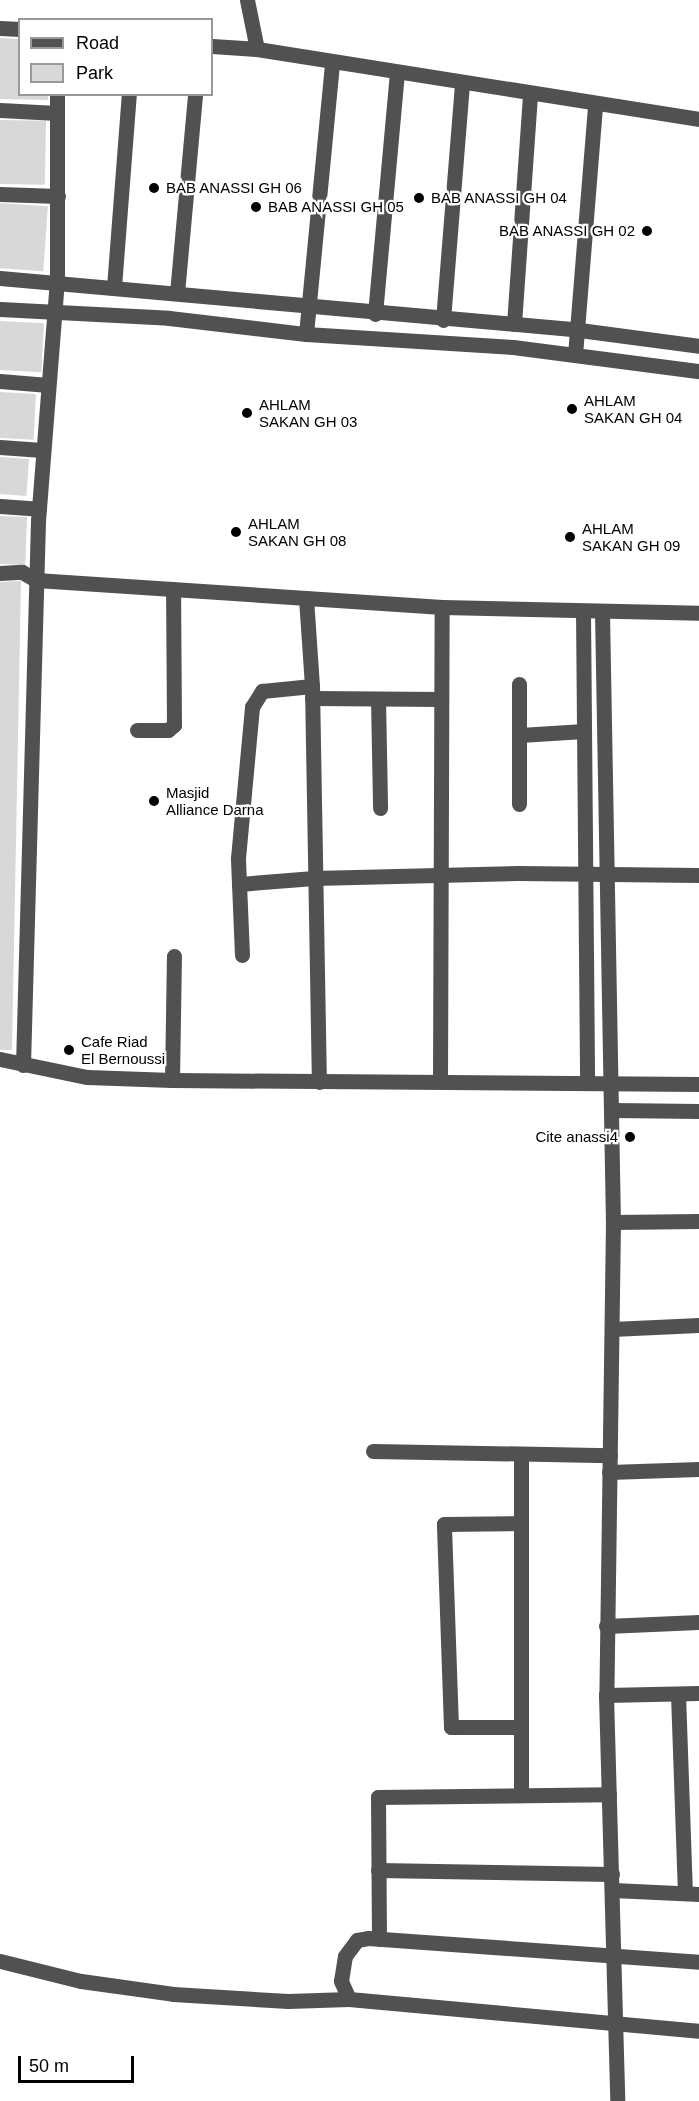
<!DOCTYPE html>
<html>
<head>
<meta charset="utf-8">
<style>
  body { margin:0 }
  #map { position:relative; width:699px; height:2101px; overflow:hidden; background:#fff; font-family:Helvetica,sans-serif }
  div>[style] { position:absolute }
  .green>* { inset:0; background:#d8d8d8; transform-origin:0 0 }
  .minor>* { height:15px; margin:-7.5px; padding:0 7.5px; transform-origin:7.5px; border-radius:7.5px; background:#515151 }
  .dots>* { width:16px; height:16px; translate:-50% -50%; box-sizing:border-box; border:3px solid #fff; border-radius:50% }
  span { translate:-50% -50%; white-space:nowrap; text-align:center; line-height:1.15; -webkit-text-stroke:4.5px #fff; paint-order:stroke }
  .poi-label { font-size:15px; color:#000 }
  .left { translate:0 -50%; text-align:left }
  .right { translate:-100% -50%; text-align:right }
  .legend { position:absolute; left:18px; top:18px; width:195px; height:78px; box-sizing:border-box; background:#fff; border:2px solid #999; margin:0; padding:8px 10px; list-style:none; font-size:18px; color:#000 }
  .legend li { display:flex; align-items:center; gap:12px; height:30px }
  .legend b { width:30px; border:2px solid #999 }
  .scale { position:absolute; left:18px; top:2056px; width:116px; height:27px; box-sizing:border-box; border:3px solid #000; border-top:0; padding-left:8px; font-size:18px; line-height:21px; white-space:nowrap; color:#000; -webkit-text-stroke:4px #fff; paint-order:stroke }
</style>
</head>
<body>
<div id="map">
  <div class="green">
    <i style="clip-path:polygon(0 38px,19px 39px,20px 94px,48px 95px,48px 100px,0 99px)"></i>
    <i style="left:0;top:120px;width:46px;height:64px;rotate:1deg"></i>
    <i style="left:0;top:203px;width:48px;height:65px;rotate:4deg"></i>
    <i style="left:0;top:321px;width:44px;height:49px;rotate:3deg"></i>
    <i style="left:0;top:392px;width:36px;height:46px;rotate:3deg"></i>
    <i style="left:0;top:457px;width:29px;height:37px;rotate:4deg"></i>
    <i style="left:0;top:516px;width:27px;height:48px;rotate:2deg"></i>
    <i style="clip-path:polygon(21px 581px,12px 1050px,0 1050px,0 582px)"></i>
  </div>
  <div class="minor">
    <i style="left:247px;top:0;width:50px;rotate:78.5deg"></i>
    <i style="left:0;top:28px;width:20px;rotate:3deg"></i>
    <i style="left:212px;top:46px;width:45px;rotate:3.8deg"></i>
    <i style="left:257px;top:49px;width:448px;rotate:9deg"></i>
    <i style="left:0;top:110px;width:57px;rotate:3deg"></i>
    <i style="left:0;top:194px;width:58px;rotate:2deg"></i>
    <i style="left:0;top:278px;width:574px;rotate:5.1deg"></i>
    <i style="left:572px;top:329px;width:128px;rotate:7.6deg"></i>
    <i style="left:114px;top:287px;width:194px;rotate:-85.6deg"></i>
    <i style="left:177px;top:293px;width:200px;rotate:-84.8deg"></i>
    <i style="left:0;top:309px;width:169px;rotate:3deg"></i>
    <i style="left:169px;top:318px;width:138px;rotate:6.7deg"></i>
    <i style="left:306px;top:334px;width:207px;rotate:3.6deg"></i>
    <i style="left:513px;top:347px;width:188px;rotate:7.4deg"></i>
    <i style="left:375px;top:314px;width:242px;rotate:-84.8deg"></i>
    <i style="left:443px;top:320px;width:237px;rotate:-85.4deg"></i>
    <i style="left:514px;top:324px;width:231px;rotate:-86deg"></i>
    <i style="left:306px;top:334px;width:273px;rotate:-84.5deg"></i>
    <i style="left:575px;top:355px;width:252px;rotate:-85.4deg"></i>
    <i style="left:0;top:381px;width:48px;rotate:4.8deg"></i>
    <i style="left:0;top:447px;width:42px;rotate:4.1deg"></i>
    <i style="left:0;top:506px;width:39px;rotate:4deg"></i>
    <i style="left:0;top:573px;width:22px;rotate:-3deg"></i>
    <i style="left:22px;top:572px;width:16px;rotate:30deg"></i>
    <i style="left:36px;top:580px;width:407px;rotate:3.8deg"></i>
    <i style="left:442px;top:607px;width:257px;rotate:1.3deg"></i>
    <i style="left:306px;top:598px;width:88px;rotate:86.1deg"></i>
    <i style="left:312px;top:686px;width:396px;rotate:89deg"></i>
    <i style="left:583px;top:611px;width:471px;rotate:89.5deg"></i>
    <i style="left:602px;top:612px;width:610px;rotate:88.97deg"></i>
    <i style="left:613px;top:1222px;width:473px;rotate:90.8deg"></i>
    <i style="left:606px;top:1695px;width:406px;rotate:88.4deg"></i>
    <i style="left:519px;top:684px;width:120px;rotate:90deg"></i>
    <i style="left:312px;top:698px;width:129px;rotate:0.4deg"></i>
    <i style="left:378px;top:699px;width:109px;rotate:88.9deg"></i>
    <i style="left:137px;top:730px;width:31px"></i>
    <i style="left:168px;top:730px;width:8px;rotate:-40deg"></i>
    <i style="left:174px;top:725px;width:136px;rotate:-90.4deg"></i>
    <i style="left:520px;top:735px;width:64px;rotate:-3.6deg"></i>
    <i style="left:239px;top:884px;width:75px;rotate:-4.6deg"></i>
    <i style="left:314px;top:878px;width:204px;rotate:-1.4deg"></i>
    <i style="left:518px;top:873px;width:181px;rotate:0.6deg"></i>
    <i style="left:242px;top:955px;width:97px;rotate:-92.4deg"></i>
    <i style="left:238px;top:858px;width:152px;rotate:-84.7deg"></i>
    <i style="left:252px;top:707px;width:19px;rotate:-58deg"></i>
    <i style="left:262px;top:691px;width:50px;rotate:-5.7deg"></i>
    <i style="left:0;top:1059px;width:89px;rotate:11.7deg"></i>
    <i style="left:87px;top:1077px;width:85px;rotate:2deg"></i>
    <i style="left:172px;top:1080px;width:527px;rotate:0.43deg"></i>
    <i style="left:23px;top:1065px;width:544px;rotate:-88.42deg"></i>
    <i style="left:38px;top:521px;width:240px;rotate:-85.5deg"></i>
    <i style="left:57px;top:282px;width:188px;rotate:-90deg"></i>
    <i style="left:172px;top:1080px;width:124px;rotate:-89.1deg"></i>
    <i style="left:440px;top:1081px;width:474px;rotate:-89.8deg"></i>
    <i style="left:612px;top:1110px;width:87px;rotate:0.7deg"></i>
    <i style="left:613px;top:1222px;width:86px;rotate:-0.7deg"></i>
    <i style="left:612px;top:1329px;width:87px;rotate:-2.6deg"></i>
    <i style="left:373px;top:1451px;width:237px;rotate:1deg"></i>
    <i style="left:609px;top:1472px;width:90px;rotate:-1.9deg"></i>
    <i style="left:606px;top:1626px;width:93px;rotate:-2.5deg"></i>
    <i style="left:678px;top:1694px;width:199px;rotate:88deg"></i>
    <i style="left:606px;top:1695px;width:93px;rotate:-1.2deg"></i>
    <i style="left:521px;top:1727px;width:70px;rotate:180deg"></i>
    <i style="left:451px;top:1727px;width:203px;rotate:-92deg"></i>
    <i style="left:444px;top:1524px;width:77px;rotate:-0.7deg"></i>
    <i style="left:521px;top:1795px;width:341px;rotate:-90deg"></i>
    <i style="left:378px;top:1870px;width:234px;rotate:1deg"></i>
    <i style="left:613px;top:1890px;width:86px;rotate:2.7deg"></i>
    <i style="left:379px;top:1939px;width:142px;rotate:-90.4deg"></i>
    <i style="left:378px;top:1797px;width:231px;rotate:-0.7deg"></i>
    <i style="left:0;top:1961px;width:83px;rotate:13.9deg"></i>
    <i style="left:81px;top:1981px;width:93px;rotate:8deg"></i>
    <i style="left:173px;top:1994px;width:115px;rotate:3.5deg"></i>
    <i style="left:288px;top:2001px;width:61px;rotate:-1.9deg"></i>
    <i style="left:349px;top:1999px;width:351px;rotate:5.2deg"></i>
    <i style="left:349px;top:1999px;width:20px;rotate:-114deg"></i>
    <i style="left:341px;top:1981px;width:25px;rotate:-81deg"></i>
    <i style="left:345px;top:1956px;width:20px;rotate:-53deg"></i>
    <i style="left:357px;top:1940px;width:11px;rotate:-10deg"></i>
    <i style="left:368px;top:1938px;width:332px;rotate:4.1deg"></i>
  </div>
  <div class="dots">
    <i style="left:154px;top:188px;background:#000"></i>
    <i style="left:419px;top:198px;background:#000"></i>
    <i style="left:256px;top:207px;background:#000"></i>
    <i style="left:647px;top:231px;background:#000"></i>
    <i style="left:572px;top:409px;background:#000"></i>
    <i style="left:247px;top:413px;background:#000"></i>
    <i style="left:236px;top:532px;background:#000"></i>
    <i style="left:570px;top:537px;background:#000"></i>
    <i style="left:154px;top:801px;background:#000"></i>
    <i style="left:69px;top:1050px;background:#000"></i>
    <i style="left:630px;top:1137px;background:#000"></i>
  </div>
  <div class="poi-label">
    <span class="left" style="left:166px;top:188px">BAB ANASSI GH 06</span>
    <span class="left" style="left:431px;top:198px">BAB ANASSI GH 04</span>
    <span class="left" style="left:268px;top:207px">BAB ANASSI GH 05</span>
    <span class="right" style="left:635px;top:231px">BAB ANASSI GH 02</span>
    <span class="left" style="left:584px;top:409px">AHLAM<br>SAKAN GH 04</span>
    <span class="left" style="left:259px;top:413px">AHLAM<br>SAKAN GH 03</span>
    <span class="left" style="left:248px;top:532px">AHLAM<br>SAKAN GH 08</span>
    <span class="left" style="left:582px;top:537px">AHLAM<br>SAKAN GH 09</span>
    <span class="left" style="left:166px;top:801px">Masjid<br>Alliance Darna</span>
    <span class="left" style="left:81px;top:1050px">Cafe Riad<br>El Bernoussi</span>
    <span class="right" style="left:618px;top:1137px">Cite anassi4</span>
  </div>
  <ul class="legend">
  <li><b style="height:8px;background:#515151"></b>Road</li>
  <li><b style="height:16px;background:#d8d8d8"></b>Park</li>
  </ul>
  <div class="scale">50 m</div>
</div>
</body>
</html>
